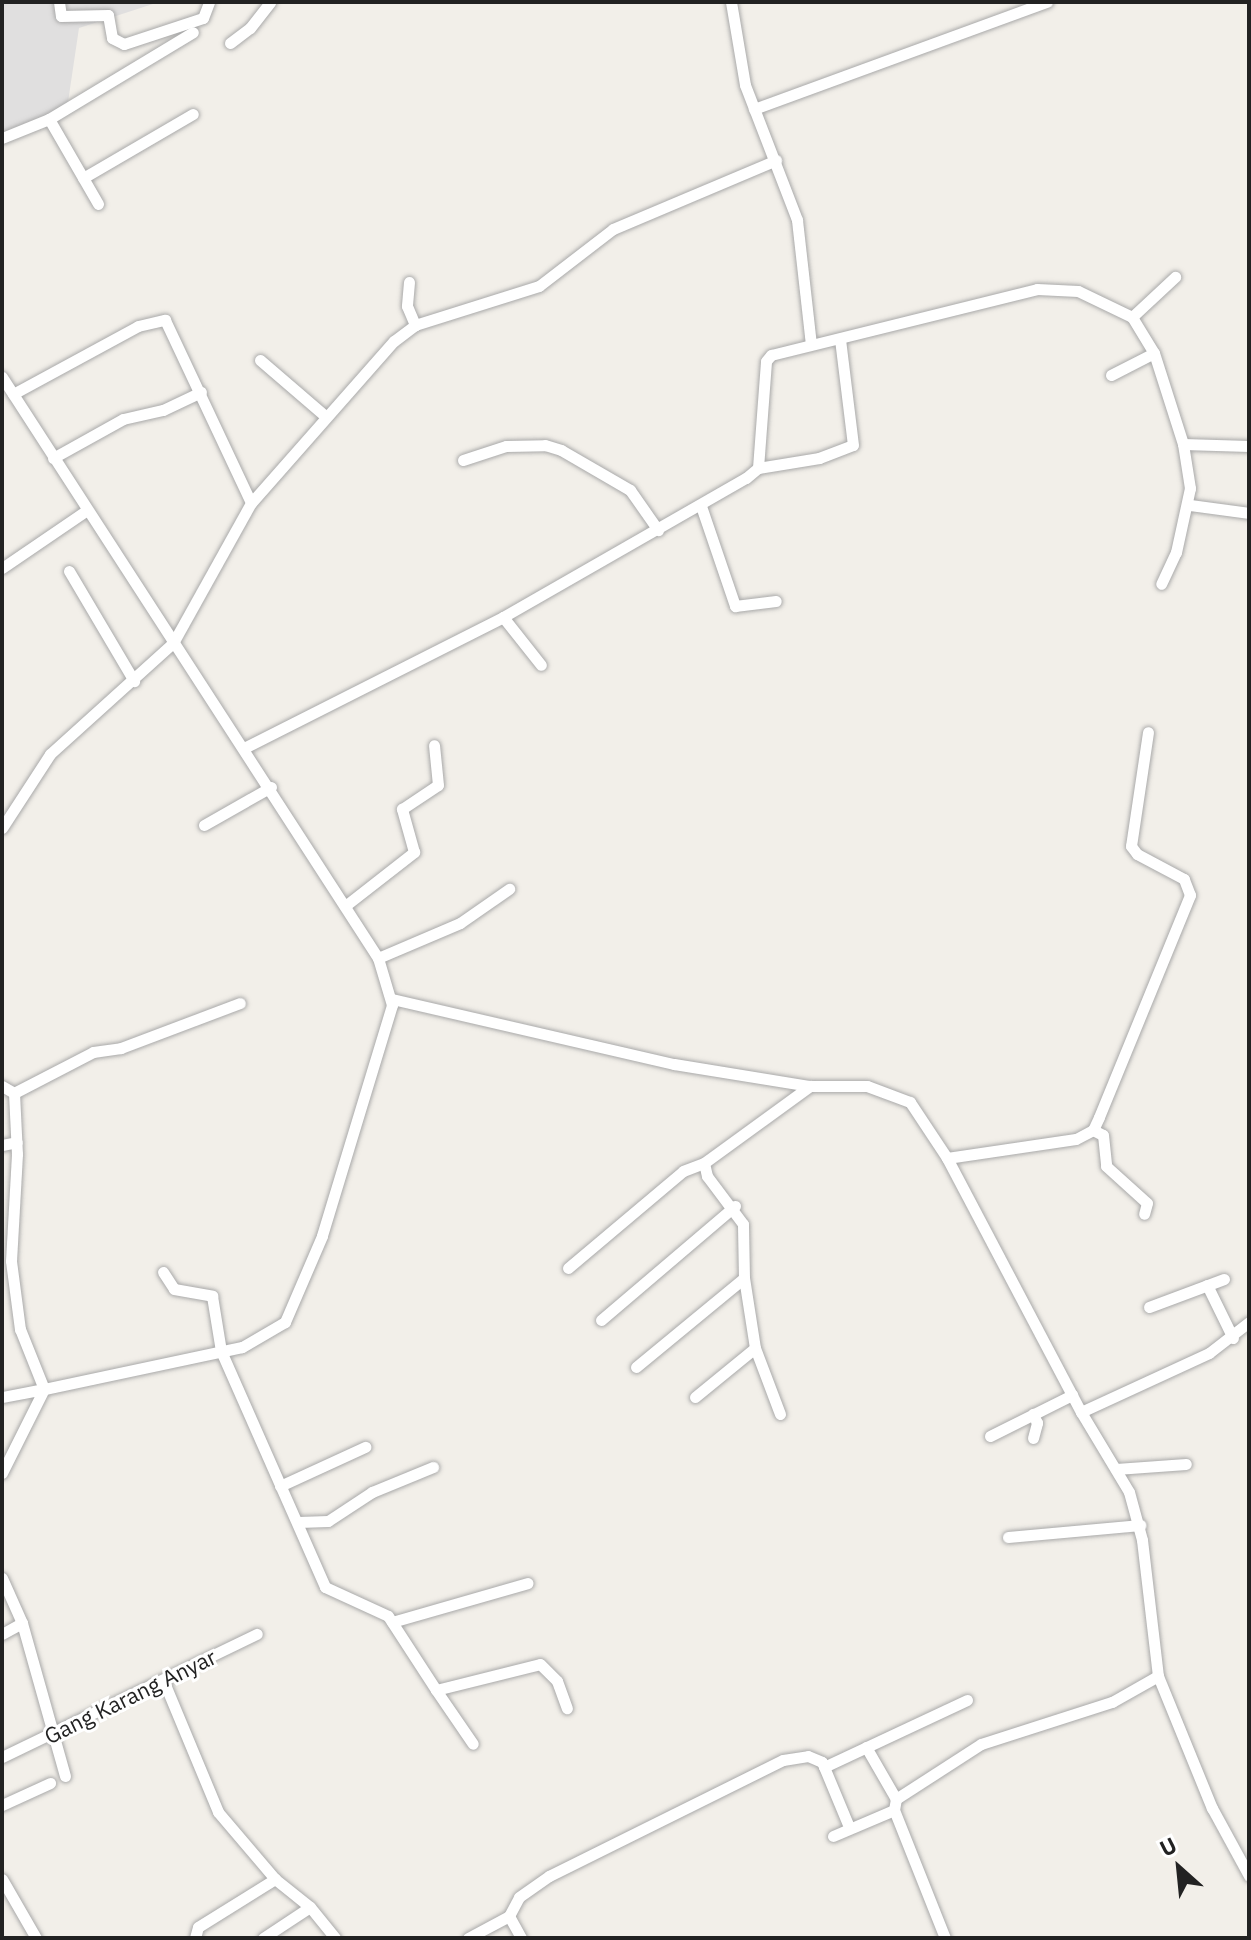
<!DOCTYPE html>
<html>
<head>
<meta charset="utf-8">
<style>
  body { margin:0 }
  #map { position:relative; width:1251px; height:1940px; overflow:hidden; background:#f2efe9; font-family:"IBM Plex Sans",sans-serif }
  div>[style] { position:absolute }
  .residential>* { inset:0; background:#e0dfdf }
  .roads { filter:drop-shadow(0 0 2px #a9a9a9) drop-shadow(0 0 2px #a9a9a9) }
  .street>* { height:11px; margin:-5.5px; padding:0 5.5px; transform-origin:5.5px; border-radius:5.5px; background:#fff }
  span { translate:-50% -50%; white-space:nowrap; text-align:center; line-height:1.15; -webkit-text-stroke:6px #fff; paint-order:stroke }
  .street-label { font-size:22px; color:#222 }
  .frame { position:absolute; inset:0; border:4px solid #222; pointer-events:none }
  .north { position:absolute; left:1139px; top:1828px; width:80px; height:80px; -webkit-text-stroke:6px #fff; paint-order:stroke; rotate:333deg; font-size:22px; font-weight:700; line-height:32px; text-align:center; color:#222 }
  .north::after { content:''; display:block; margin:auto; width:28px; height:36px; background:#222; clip-path:polygon(50% 0,100% 100%,50% 72%,0 100%) }
</style>
</head>
<body>
<div id="map">
  <div class="residential">
    <i style="clip-path:polygon(2px 2px,159px 2px,79px 28px,68px 102px,30px 130px,2px 135px)"></i>
  </div>
  <div class="roads">
    <div class="street">
      <i style="left:59px;top:2px;width:14px;rotate:82deg"></i>
      <i style="left:61px;top:16px;width:47px;rotate:-1.2deg"></i>
      <i style="left:108px;top:15px;width:23px;rotate:80deg"></i>
      <i style="left:112px;top:38px;width:13px;rotate:27deg"></i>
      <i style="left:124px;top:44px;width:83px;rotate:-18.2deg"></i>
      <i style="left:203px;top:18px;width:17px;rotate:-69deg"></i>
      <i style="left:731px;top:2px;width:84px;rotate:80.4deg"></i>
      <i style="left:745px;top:85px;width:145px;rotate:68.9deg"></i>
      <i style="left:797px;top:220px;width:125px;rotate:83.6deg"></i>
      <i style="left:230px;top:43px;width:25px;rotate:-37deg"></i>
      <i style="left:250px;top:28px;width:33px;rotate:-52deg"></i>
      <i style="left:754px;top:109px;width:312px;rotate:-20.1deg"></i>
      <i style="left:49px;top:119px;width:168px;rotate:-31.1deg"></i>
      <i style="left:2px;top:138px;width:51px;rotate:-22deg"></i>
      <i style="left:49px;top:119px;width:98px;rotate:60deg"></i>
      <i style="left:83px;top:178px;width:127px;rotate:-30.2deg"></i>
      <i style="left:409px;top:282px;width:24px;rotate:95deg"></i>
      <i style="left:407px;top:306px;width:21px;rotate:67deg"></i>
      <i style="left:1132px;top:317px;width:59px;rotate:-42.9deg"></i>
      <i style="left:260px;top:360px;width:84px;rotate:40.7deg"></i>
      <i style="left:1111px;top:375px;width:48px;rotate:-27.1deg"></i>
      <i style="left:2px;top:377px;width:692px;rotate:57.09deg"></i>
      <i style="left:378px;top:958px;width:49px;rotate:73.4deg"></i>
      <i style="left:392px;top:1005px;width:241px;rotate:106.9deg"></i>
      <i style="left:322px;top:1236px;width:94px;rotate:113.3deg"></i>
      <i style="left:285px;top:1322px;width:50px;rotate:149.8deg"></i>
      <i style="left:242px;top:1347px;width:202px;rotate:168deg"></i>
      <i style="left:44px;top:1389px;width:94px;rotate:116.6deg"></i>
      <i style="left:13px;top:394px;width:142px;rotate:-28.5deg"></i>
      <i style="left:138px;top:326px;width:28px;rotate:-13deg"></i>
      <i style="left:165px;top:320px;width:202px;rotate:64.8deg"></i>
      <i style="left:1183px;top:444px;width:66px;rotate:1.7deg"></i>
      <i style="left:53px;top:458px;width:80px;rotate:-29.1deg"></i>
      <i style="left:123px;top:419px;width:41px;rotate:-12.7deg"></i>
      <i style="left:163px;top:410px;width:42px;rotate:-25.3deg"></i>
      <i style="left:463px;top:460px;width:45px;rotate:-18deg"></i>
      <i style="left:506px;top:446px;width:39px;rotate:-1deg"></i>
      <i style="left:545px;top:445px;width:17px;rotate:17deg"></i>
      <i style="left:561px;top:450px;width:80px;rotate:30.1deg"></i>
      <i style="left:630px;top:490px;width:49px;rotate:55deg"></i>
      <i style="left:758px;top:468px;width:62px;rotate:-9.3deg"></i>
      <i style="left:819px;top:458px;width:36px;rotate:-21deg"></i>
      <i style="left:853px;top:445px;width:107px;rotate:-97deg"></i>
      <i style="left:1190px;top:505px;width:60px;rotate:7.7deg"></i>
      <i style="left:701px;top:506px;width:106px;rotate:71.2deg"></i>
      <i style="left:735px;top:606px;width:41px;rotate:-7deg"></i>
      <i style="left:2px;top:568px;width:103px;rotate:-34.3deg"></i>
      <i style="left:69px;top:571px;width:128px;rotate:59.4deg"></i>
      <i style="left:503px;top:617px;width:61px;rotate:51.6deg"></i>
      <i style="left:244px;top:748px;width:290px;rotate:-26.8deg"></i>
      <i style="left:503px;top:617px;width:280px;rotate:-29.8deg"></i>
      <i style="left:746px;top:478px;width:16px;rotate:-40deg"></i>
      <i style="left:758px;top:468px;width:107px;rotate:-85.7deg"></i>
      <i style="left:766px;top:361px;width:8px;rotate:-50deg"></i>
      <i style="left:771px;top:355px;width:274px;rotate:-13.9deg"></i>
      <i style="left:1037px;top:289px;width:41px;rotate:2.8deg"></i>
      <i style="left:1078px;top:291px;width:60px;rotate:25.7deg"></i>
      <i style="left:1132px;top:317px;width:42px;rotate:58.6deg"></i>
      <i style="left:1154px;top:353px;width:96px;rotate:72.3deg"></i>
      <i style="left:1183px;top:444px;width:45px;rotate:81deg"></i>
      <i style="left:1190px;top:488px;width:66px;rotate:102.3deg"></i>
      <i style="left:1176px;top:552px;width:35px;rotate:115deg"></i>
      <i style="left:204px;top:825px;width:77px;rotate:-29.6deg"></i>
      <i style="left:2px;top:828px;width:88px;rotate:-57deg"></i>
      <i style="left:50px;top:754px;width:166px;rotate:-42.1deg"></i>
      <i style="left:173px;top:643px;width:160px;rotate:-60.9deg"></i>
      <i style="left:251px;top:503px;width:216px;rotate:-48.6deg"></i>
      <i style="left:394px;top:341px;width:26px;rotate:-37deg"></i>
      <i style="left:415px;top:325px;width:130px;rotate:-17.5deg"></i>
      <i style="left:539px;top:286px;width:93px;rotate:-37.6deg"></i>
      <i style="left:613px;top:229px;width:177px;rotate:-22.9deg"></i>
      <i style="left:345px;top:906px;width:88px;rotate:-38deg"></i>
      <i style="left:414px;top:852px;width:45px;rotate:-105.6deg"></i>
      <i style="left:402px;top:809px;width:43px;rotate:-33.7deg"></i>
      <i style="left:438px;top:785px;width:40px;rotate:-95.7deg"></i>
      <i style="left:378px;top:958px;width:89px;rotate:-23.1deg"></i>
      <i style="left:460px;top:923px;width:60px;rotate:-34.8deg"></i>
      <i style="left:392px;top:999px;width:289px;rotate:13deg"></i>
      <i style="left:674px;top:1064px;width:138px;rotate:9.2deg"></i>
      <i style="left:810px;top:1086px;width:57px"></i>
      <i style="left:867px;top:1086px;width:46px;rotate:20.4deg"></i>
      <i style="left:910px;top:1102px;width:67px;rotate:56.5deg"></i>
      <i style="left:947px;top:1158px;width:287px;rotate:62.2deg"></i>
      <i style="left:1081px;top:1412px;width:93px;rotate:59deg"></i>
      <i style="left:1129px;top:1492px;width:50px;rotate:74.8deg"></i>
      <i style="left:1142px;top:1540px;width:137px;rotate:83.3deg"></i>
      <i style="left:1158px;top:1676px;width:143px;rotate:67.8deg"></i>
      <i style="left:1212px;top:1808px;width:77px;rotate:61.4deg"></i>
      <i style="left:2px;top:1086px;width:14px;rotate:30deg"></i>
      <i style="left:14px;top:1093px;width:61px;rotate:87.2deg"></i>
      <i style="left:17px;top:1154px;width:107px;rotate:93.2deg"></i>
      <i style="left:11px;top:1261px;width:69px;rotate:82.5deg"></i>
      <i style="left:20px;top:1329px;width:65px;rotate:68.2deg"></i>
      <i style="left:44px;top:1389px;width:43px;rotate:169.2deg"></i>
      <i style="left:14px;top:1093px;width:89px;rotate:-27.4deg"></i>
      <i style="left:93px;top:1052px;width:28px;rotate:-8deg"></i>
      <i style="left:121px;top:1048px;width:127px;rotate:-20.7deg"></i>
      <i style="left:1093px;top:1130px;width:11px;rotate:27deg"></i>
      <i style="left:1103px;top:1135px;width:31px;rotate:84deg"></i>
      <i style="left:1106px;top:1166px;width:55px;rotate:42.1deg"></i>
      <i style="left:1147px;top:1203px;width:11px;rotate:105deg"></i>
      <i style="left:2px;top:1145px;width:15px;rotate:-11deg"></i>
      <i style="left:947px;top:1158px;width:130px;rotate:-8.4deg"></i>
      <i style="left:1076px;top:1139px;width:19px;rotate:-28deg"></i>
      <i style="left:1093px;top:1130px;width:14px;rotate:-65deg"></i>
      <i style="left:1099px;top:1117px;width:240px;rotate:-67.7deg"></i>
      <i style="left:1190px;top:895px;width:17px;rotate:-111deg"></i>
      <i style="left:1184px;top:879px;width:53px;rotate:-152deg"></i>
      <i style="left:1137px;top:854px;width:10px;rotate:-127deg"></i>
      <i style="left:1131px;top:846px;width:115px;rotate:-81.5deg"></i>
      <i style="left:568px;top:1268px;width:150px;rotate:-40.1deg"></i>
      <i style="left:683px;top:1171px;width:22px;rotate:-21deg"></i>
      <i style="left:163px;top:1272px;width:20px;rotate:57deg"></i>
      <i style="left:174px;top:1289px;width:39px;rotate:10deg"></i>
      <i style="left:212px;top:1296px;width:56px;rotate:80.7deg"></i>
      <i style="left:221px;top:1351px;width:258px;rotate:66.2deg"></i>
      <i style="left:325px;top:1587px;width:69px;rotate:24.7deg"></i>
      <i style="left:388px;top:1616px;width:88px;rotate:57deg"></i>
      <i style="left:436px;top:1690px;width:107px;rotate:-14deg"></i>
      <i style="left:540px;top:1664px;width:24px;rotate:45deg"></i>
      <i style="left:557px;top:1681px;width:29px;rotate:70deg"></i>
      <i style="left:1207px;top:1285px;width:59px;rotate:63.9deg"></i>
      <i style="left:1149px;top:1307px;width:80px;rotate:-20.5deg"></i>
      <i style="left:601px;top:1320px;width:176px;rotate:-40.4deg"></i>
      <i style="left:636px;top:1367px;width:140px;rotate:-39.5deg"></i>
      <i style="left:695px;top:1397px;width:77px;rotate:-39.2deg"></i>
      <i style="left:1081px;top:1412px;width:141px;rotate:-24.7deg"></i>
      <i style="left:1209px;top:1353px;width:51px;rotate:-37.8deg"></i>
      <i style="left:780px;top:1414px;width:71px;rotate:-110.7deg"></i>
      <i style="left:755px;top:1348px;width:71px;rotate:-98.9deg"></i>
      <i style="left:744px;top:1278px;width:54px;rotate:-91.1deg"></i>
      <i style="left:743px;top:1224px;width:60px;rotate:-126.9deg"></i>
      <i style="left:707px;top:1176px;width:13px;rotate:-103deg"></i>
      <i style="left:704px;top:1163px;width:131px;rotate:-36deg"></i>
      <i style="left:990px;top:1436px;width:92px;rotate:-26.6deg"></i>
      <i style="left:1033px;top:1438px;width:16px;rotate:-75deg"></i>
      <i style="left:1037px;top:1423px;width:10px;rotate:-114deg"></i>
      <i style="left:1116px;top:1469px;width:70px;rotate:-4.1deg"></i>
      <i style="left:280px;top:1486px;width:94px;rotate:-24.6deg"></i>
      <i style="left:298px;top:1522px;width:30px;rotate:-2deg"></i>
      <i style="left:328px;top:1521px;width:53px;rotate:-33.4deg"></i>
      <i style="left:372px;top:1492px;width:66px;rotate:-22.3deg"></i>
      <i style="left:1008px;top:1537px;width:133px;rotate:-5.2deg"></i>
      <i style="left:2px;top:1578px;width:49px;rotate:66deg"></i>
      <i style="left:22px;top:1623px;width:159px;rotate:74.3deg"></i>
      <i style="left:392px;top:1622px;width:141px;rotate:-16deg"></i>
      <i style="left:2px;top:1634px;width:23px;rotate:-29deg"></i>
      <i style="left:164px;top:1682px;width:141px;rotate:67.4deg"></i>
      <i style="left:218px;top:1812px;width:88px;rotate:49.6deg"></i>
      <i style="left:275px;top:1879px;width:45px;rotate:38.7deg"></i>
      <i style="left:310px;top:1907px;width:40px;rotate:51deg"></i>
      <i style="left:436px;top:1690px;width:65px;rotate:55.6deg"></i>
      <i style="left:866px;top:1747px;width:60px;rotate:60deg"></i>
      <i style="left:2px;top:1757px;width:283px;rotate:-25.8deg"></i>
      <i style="left:824px;top:1767px;width:158px;rotate:-25.1deg"></i>
      <i style="left:2px;top:1805px;width:53px;rotate:-24.6deg"></i>
      <i style="left:833px;top:1836px;width:66px;rotate:-23.1deg"></i>
      <i style="left:2px;top:1879px;width:68px;rotate:60deg"></i>
      <i style="left:509px;top:1916px;width:21px;rotate:-62deg"></i>
      <i style="left:519px;top:1897px;width:37px;rotate:-35deg"></i>
      <i style="left:549px;top:1876px;width:261px;rotate:-26.4deg"></i>
      <i style="left:783px;top:1760px;width:25px;rotate:-9deg"></i>
      <i style="left:808px;top:1756px;width:15px;rotate:23deg"></i>
      <i style="left:822px;top:1762px;width:70px;rotate:67.4deg"></i>
      <i style="left:195px;top:1938px;width:11px;rotate:-75deg"></i>
      <i style="left:198px;top:1927px;width:91px;rotate:-31.9deg"></i>
      <i style="left:263px;top:1938px;width:56px;rotate:-33.4deg"></i>
      <i style="left:468px;top:1938px;width:47px;rotate:-28.2deg"></i>
      <i style="left:509px;top:1916px;width:25px;rotate:61deg"></i>
      <i style="left:945px;top:1938px;width:138px;rotate:-111.7deg"></i>
      <i style="left:894px;top:1810px;width:11px;rotate:-80deg"></i>
      <i style="left:896px;top:1799px;width:101px;rotate:-32.9deg"></i>
      <i style="left:981px;top:1744px;width:138px;rotate:-17.8deg"></i>
      <i style="left:1112px;top:1702px;width:53px;rotate:-29.5deg"></i>
    </div>
  </div>
  <div class="street-label">
    <span style="left:130px;top:1696px;rotate:-26deg">Gang Karang Anyar</span>
  </div>
  <div class="frame"></div>
  <div class="north">U</div>
</div>
</body>
</html>
